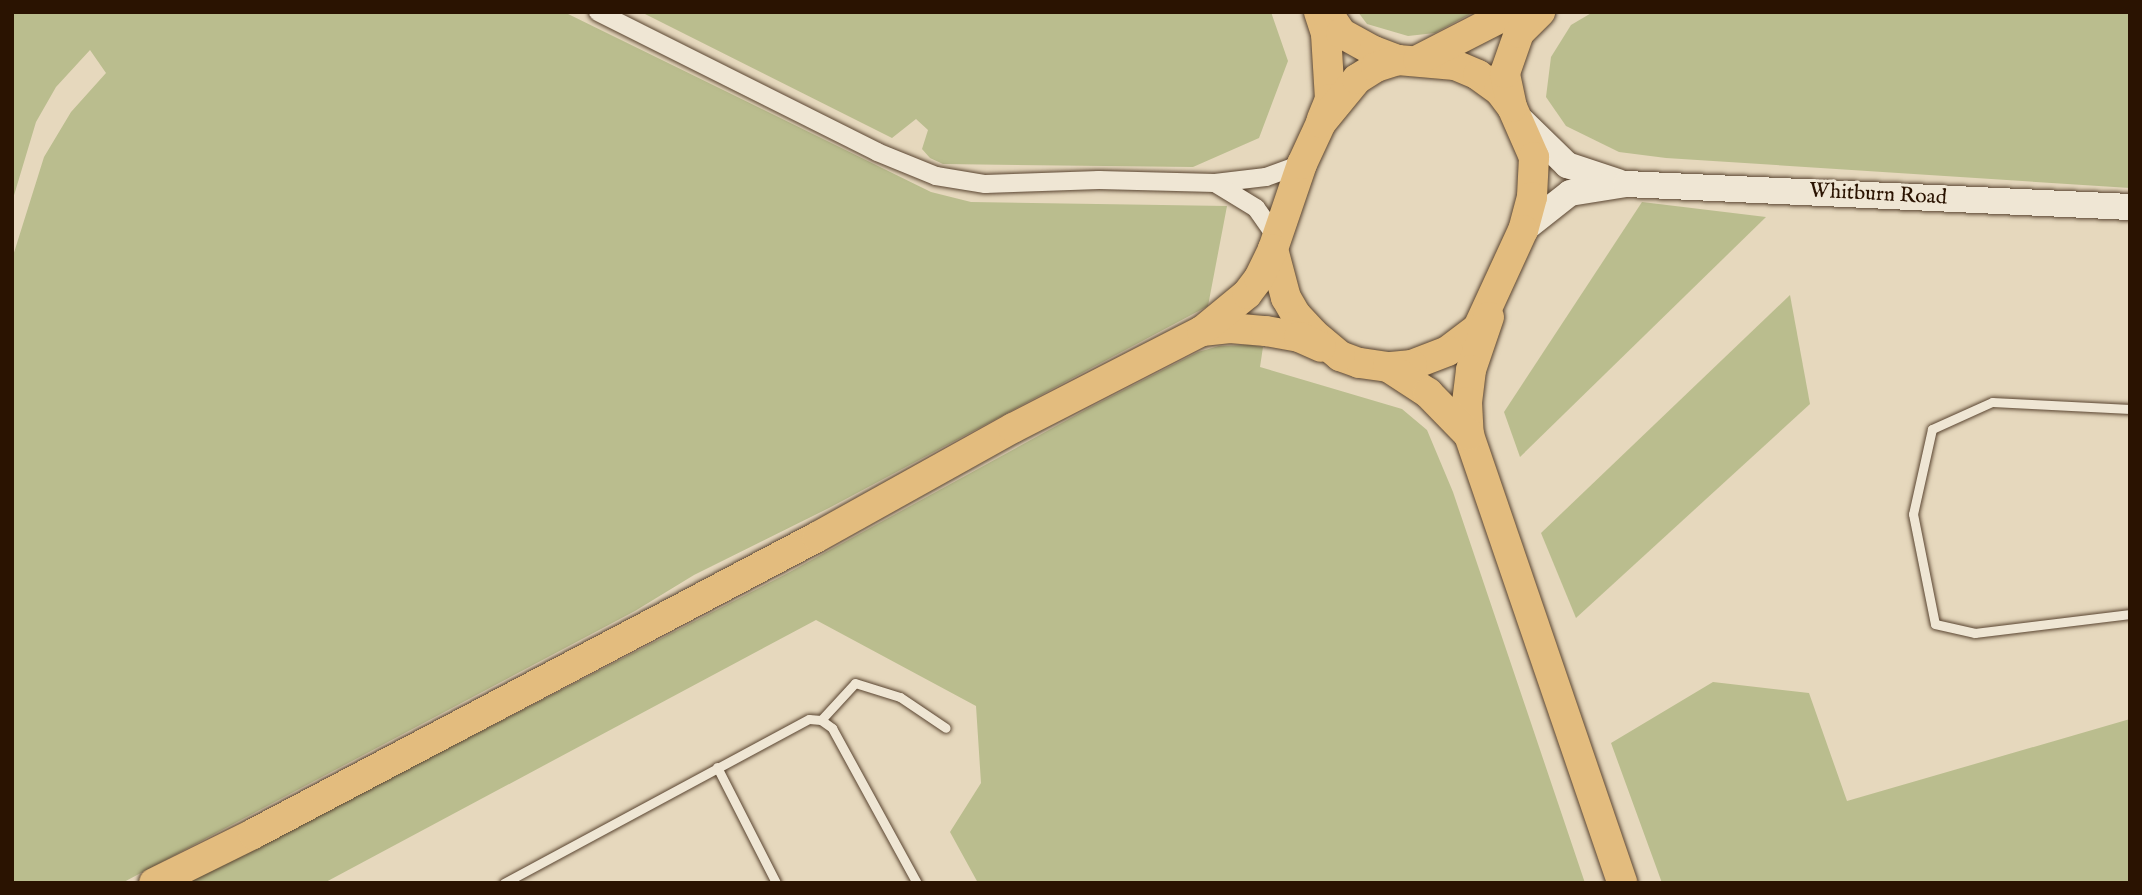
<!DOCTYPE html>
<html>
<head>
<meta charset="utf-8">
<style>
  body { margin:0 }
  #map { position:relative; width:2142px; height:895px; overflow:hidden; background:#e6d8bd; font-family:"IM FELL English",serif }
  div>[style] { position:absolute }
  .green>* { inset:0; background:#babd8e }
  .roads { filter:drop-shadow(0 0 2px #594430) drop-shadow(0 0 2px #594430) }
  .lane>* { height:9px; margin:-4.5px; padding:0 4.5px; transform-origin:4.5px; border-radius:4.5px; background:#efe6d4 }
  .street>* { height:18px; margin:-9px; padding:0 9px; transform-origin:9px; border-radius:9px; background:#efe6d4 }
  .secondary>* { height:26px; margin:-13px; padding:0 13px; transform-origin:13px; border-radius:13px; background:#efe6d4 }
  .primary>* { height:30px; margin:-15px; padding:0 15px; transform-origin:15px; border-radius:15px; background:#e3bc7e }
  span { translate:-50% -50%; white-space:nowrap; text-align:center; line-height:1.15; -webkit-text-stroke:6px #efe6d4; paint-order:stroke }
  .street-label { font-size:21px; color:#2a1301 }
  .frame { position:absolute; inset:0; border:14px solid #2a1301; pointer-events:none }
</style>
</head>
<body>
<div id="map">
  <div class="green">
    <i style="clip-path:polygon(12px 12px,564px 12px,931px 192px,971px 202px,1227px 206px,1208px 306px,829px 508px,694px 575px,635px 611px,122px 883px,12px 883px,12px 259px,44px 157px,71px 112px,106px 73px,90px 50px,56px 87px,36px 122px,12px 202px)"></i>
    <i style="clip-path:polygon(641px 12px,1271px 12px,1288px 61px,1259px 138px,1193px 167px,943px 164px,930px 158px,922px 149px,928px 130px,916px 119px,892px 138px)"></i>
    <i style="clip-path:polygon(1358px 12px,1474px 12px,1435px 33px,1408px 36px,1367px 24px)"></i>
    <i style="clip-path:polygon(1593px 12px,2130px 12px,2130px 188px,1666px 158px,1619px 152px,1566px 126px,1546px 97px,1551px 57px,1571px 25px)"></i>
    <i style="clip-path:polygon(1642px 202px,1766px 217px,1520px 457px,1504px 412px)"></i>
    <i style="clip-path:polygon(1790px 295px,1810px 404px,1576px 618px,1541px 533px)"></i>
    <i style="clip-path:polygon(1249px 345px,1263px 347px,1260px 367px,1402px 409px,1427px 430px,1453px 492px,1585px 883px,978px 883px,950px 832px,981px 783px,976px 706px,816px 620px,324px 883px,187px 883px,788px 573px,1089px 408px,1198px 352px,1219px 346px)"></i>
    <i style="clip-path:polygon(1713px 682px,1809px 693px,1847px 801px,2130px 719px,2130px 883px,1662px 883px,1611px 743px)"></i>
  </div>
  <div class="roads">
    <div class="lane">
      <i style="left:2130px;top:409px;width:138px;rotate:-177.1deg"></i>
      <i style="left:1992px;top:402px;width:66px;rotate:155.8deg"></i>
      <i style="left:1932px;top:429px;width:87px;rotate:102.6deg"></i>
      <i style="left:1913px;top:514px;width:112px;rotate:78.7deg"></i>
      <i style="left:1935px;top:624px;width:41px;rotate:12.7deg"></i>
      <i style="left:1975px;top:633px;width:156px;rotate:-7deg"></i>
      <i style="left:821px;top:720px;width:50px;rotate:-47.4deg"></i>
      <i style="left:855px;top:683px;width:47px;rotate:17.3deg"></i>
      <i style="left:900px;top:697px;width:55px;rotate:34deg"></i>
      <i style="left:717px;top:767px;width:130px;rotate:63deg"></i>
      <i style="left:504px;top:883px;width:346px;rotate:-28.3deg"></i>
      <i style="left:809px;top:719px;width:12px;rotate:5deg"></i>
      <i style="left:821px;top:720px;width:14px;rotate:36deg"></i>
      <i style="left:832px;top:728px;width:177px;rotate:61.3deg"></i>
    </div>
    <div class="street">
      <i style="left:598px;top:12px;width:312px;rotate:26.6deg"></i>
      <i style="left:877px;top:152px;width:64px;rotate:22.1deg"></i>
      <i style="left:936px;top:176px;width:50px;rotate:9.3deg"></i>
      <i style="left:985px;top:184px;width:114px;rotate:-2deg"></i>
      <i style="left:1099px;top:180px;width:116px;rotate:1.5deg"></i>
      <i style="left:1215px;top:183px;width:51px;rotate:-6.7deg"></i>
      <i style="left:1266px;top:177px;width:38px;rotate:-20deg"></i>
      <i style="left:1215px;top:183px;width:48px;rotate:31.4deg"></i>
      <i style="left:1256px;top:208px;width:33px;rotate:55deg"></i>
    </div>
    <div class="secondary">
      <i style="left:1523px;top:122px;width:62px;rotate:44.3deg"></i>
      <i style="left:1567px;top:165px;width:54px;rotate:18.4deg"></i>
      <i style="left:1523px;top:230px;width:60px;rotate:-38.2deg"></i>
      <i style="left:1570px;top:193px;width:57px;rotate:-9.1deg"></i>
      <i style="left:1626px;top:184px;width:505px;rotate:2.61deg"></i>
    </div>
    <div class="primary">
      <i style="left:1319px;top:12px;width:23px;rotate:72deg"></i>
      <i style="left:1326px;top:34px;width:65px;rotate:86.5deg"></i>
      <i style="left:1330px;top:99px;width:22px;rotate:112deg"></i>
      <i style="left:1327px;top:12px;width:25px;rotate:56deg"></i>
      <i style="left:1341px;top:33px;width:38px;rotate:29deg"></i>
      <i style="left:1374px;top:51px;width:26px;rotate:21deg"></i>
      <i style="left:1398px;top:60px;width:57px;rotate:5deg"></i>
      <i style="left:1455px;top:65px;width:25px;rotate:23deg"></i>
      <i style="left:1478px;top:75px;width:26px;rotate:36deg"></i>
      <i style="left:1499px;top:90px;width:21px;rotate:53deg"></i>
      <i style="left:1512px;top:107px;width:55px;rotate:66.3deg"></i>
      <i style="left:1534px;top:157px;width:40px;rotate:92.9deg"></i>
      <i style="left:1532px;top:197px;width:34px;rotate:105deg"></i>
      <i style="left:1523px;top:230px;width:108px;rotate:114.7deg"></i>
      <i style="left:1478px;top:328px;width:38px;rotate:143deg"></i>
      <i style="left:1448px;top:351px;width:39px;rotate:159deg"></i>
      <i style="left:1412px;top:365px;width:24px;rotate:175deg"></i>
      <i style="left:1388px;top:367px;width:29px;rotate:-172deg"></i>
      <i style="left:1359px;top:363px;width:20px;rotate:-160deg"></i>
      <i style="left:1340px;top:356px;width:35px;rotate:-140deg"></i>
      <i style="left:1313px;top:333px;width:25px;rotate:-133deg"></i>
      <i style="left:1296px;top:315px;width:20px;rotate:-120deg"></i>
      <i style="left:1286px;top:298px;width:51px;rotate:-104.9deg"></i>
      <i style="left:1273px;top:249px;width:90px;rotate:-71.2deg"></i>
      <i style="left:1302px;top:164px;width:45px;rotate:-65.1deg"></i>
      <i style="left:1321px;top:123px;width:57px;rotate:-50.7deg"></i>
      <i style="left:1357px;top:79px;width:22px;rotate:-32deg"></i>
      <i style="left:1376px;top:67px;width:23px;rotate:-18deg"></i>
      <i style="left:1418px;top:60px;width:106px;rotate:-27.1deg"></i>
      <i style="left:1512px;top:107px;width:35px;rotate:-102deg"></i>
      <i style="left:1505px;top:73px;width:42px;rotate:-70.7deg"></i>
      <i style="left:1519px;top:33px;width:30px;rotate:-45deg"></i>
      <i style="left:1489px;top:317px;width:56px;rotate:108.8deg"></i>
      <i style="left:1471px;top:370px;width:32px;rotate:97deg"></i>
      <i style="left:1467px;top:402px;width:33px;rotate:87deg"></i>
      <i style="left:1469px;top:435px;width:473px;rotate:71.1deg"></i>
      <i style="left:1202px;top:331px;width:28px;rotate:-6deg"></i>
      <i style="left:1230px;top:328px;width:36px;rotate:5deg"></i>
      <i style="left:1266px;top:331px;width:34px;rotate:10deg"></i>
      <i style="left:1299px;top:337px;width:24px;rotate:24deg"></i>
      <i style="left:1388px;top:367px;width:48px;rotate:33deg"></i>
      <i style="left:1428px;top:393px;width:59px;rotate:45.7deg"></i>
      <i style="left:154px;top:883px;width:110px;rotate:-26.3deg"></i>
      <i style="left:253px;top:834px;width:637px;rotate:-27.77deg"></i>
      <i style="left:817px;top:537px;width:224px;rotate:-29.1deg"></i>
      <i style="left:1013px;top:428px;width:212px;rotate:-27.2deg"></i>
      <i style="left:1202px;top:331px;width:58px;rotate:-39.4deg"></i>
      <i style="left:1247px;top:294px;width:20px;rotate:-53deg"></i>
      <i style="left:1259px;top:278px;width:32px;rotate:-64deg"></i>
    </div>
  </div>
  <div class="street-label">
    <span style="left:1878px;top:195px;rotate:3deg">Whitburn Road</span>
  </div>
  <div class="frame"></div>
</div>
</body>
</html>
